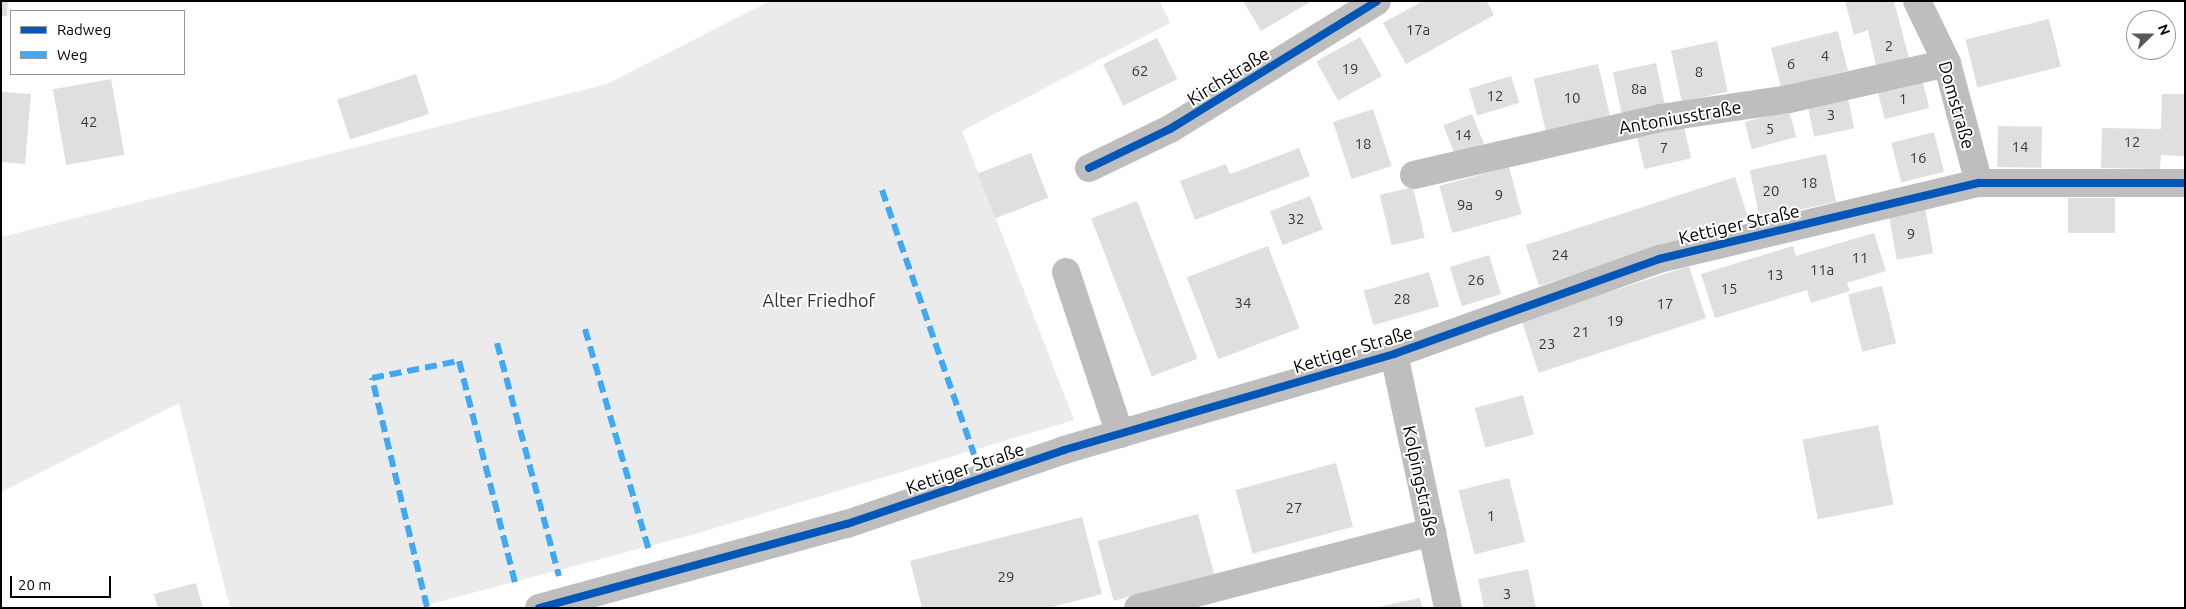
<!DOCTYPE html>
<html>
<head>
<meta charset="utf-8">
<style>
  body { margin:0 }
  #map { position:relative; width:2186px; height:609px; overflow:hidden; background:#fff; font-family:Ubuntu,sans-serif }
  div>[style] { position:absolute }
  .green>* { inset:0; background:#ebebeb }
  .building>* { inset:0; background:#dfdfdf; transform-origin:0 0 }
  .minor>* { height:28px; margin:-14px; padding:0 14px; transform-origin:14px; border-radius:14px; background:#bebebe }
  .quiet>* { height:6px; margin-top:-3px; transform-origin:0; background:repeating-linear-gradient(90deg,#3fa9f5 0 12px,transparent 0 18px) }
  .cycleway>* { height:8px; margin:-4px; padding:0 4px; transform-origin:4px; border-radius:4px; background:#0057b8 }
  span { translate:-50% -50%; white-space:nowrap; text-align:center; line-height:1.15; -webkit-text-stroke:4px #fff; paint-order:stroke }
  .number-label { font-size:15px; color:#383838 }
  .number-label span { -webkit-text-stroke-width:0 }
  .street-label { font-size:18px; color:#000 }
  .park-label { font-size:18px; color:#323232 }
  .frame { position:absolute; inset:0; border:2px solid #000; pointer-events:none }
  .legend { position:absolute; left:10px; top:10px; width:175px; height:65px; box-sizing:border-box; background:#fff; border:1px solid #999; margin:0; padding:6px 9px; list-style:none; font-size:15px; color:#000 }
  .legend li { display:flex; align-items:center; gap:10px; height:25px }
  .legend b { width:25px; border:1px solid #999 }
  .north { position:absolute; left:2126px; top:10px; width:50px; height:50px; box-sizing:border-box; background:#fff; border:1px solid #999; border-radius:50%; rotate:68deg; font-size:14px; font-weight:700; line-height:20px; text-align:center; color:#000 }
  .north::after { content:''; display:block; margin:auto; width:18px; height:22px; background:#595959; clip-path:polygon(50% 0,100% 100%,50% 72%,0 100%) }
  .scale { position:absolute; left:10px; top:576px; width:101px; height:22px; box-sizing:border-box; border:2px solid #000; border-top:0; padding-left:6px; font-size:15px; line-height:18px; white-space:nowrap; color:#000; -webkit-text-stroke:4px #fff; paint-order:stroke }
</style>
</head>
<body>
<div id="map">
  <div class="green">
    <i style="clip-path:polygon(770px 1px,1160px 1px,1170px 23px,962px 131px,1074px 420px,695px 534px,415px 608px,230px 608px,179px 403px,1px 492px,1px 237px,607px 84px)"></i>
  </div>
  <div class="building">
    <i style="clip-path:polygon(1px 1px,8px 1px,7px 16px,1px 16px)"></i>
    <i style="clip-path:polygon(1243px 1px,1312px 1px,1261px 31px)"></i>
    <i style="clip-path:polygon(1423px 1px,1487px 1px,1494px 15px,1406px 64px,1383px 23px)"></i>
    <i style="clip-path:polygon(1845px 1px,1894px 1px,1910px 62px,1877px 70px,1868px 30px,1854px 35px)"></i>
    <i style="left:2049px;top:19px;width:49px;height:86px;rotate:76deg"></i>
    <i style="left:1838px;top:31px;width:41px;height:69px;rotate:76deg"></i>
    <i style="left:1360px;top:37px;width:45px;height:50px;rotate:61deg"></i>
    <i style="left:1157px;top:38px;width:46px;height:60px;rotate:64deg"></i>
    <i style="left:1717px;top:41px;width:52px;height:47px;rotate:78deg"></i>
    <i style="left:1656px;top:63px;width:44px;height:44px;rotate:78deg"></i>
    <i style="left:1598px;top:64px;width:54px;height:66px;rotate:77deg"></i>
    <i style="left:416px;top:74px;width:42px;height:83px;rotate:72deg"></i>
    <i style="left:1511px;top:76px;width:28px;height:44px;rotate:73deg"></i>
    <i style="left:111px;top:79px;width:77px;height:59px;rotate:80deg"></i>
    <i style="left:1922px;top:79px;width:30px;height:46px;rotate:76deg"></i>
    <i style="clip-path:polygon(1px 92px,31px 94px,25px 164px,1px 162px)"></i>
    <i style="left:1847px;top:94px;width:35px;height:41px;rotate:78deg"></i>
    <i style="clip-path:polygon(2162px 94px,2185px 94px,2185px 156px,2161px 155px,2160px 169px,2101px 168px,2102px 128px,2161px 129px)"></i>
    <i style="left:1373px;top:109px;width:60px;height:42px;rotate:72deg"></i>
    <i style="left:1789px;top:110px;width:28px;height:46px;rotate:75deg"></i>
    <i style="left:1472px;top:114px;width:32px;height:31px;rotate:68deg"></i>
    <i style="left:1998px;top:126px;width:44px;height:41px;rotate:1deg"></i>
    <i style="left:1684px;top:127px;width:32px;height:48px;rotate:77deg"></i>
    <i style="left:1934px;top:132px;width:41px;height:44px;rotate:76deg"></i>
    <i style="clip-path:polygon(1299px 148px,1310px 176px,1195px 220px,1180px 181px,1226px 164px,1230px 174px)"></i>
    <i style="left:1031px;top:153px;width:48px;height:57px;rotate:69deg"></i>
    <i style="left:1826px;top:154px;width:49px;height:78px;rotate:78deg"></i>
    <i style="left:1509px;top:167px;width:49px;height:72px;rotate:75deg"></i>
    <i style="left:1735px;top:177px;width:43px;height:220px;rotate:72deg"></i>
    <i style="left:1413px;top:187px;width:52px;height:34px;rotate:77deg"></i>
    <i style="left:1310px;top:196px;width:36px;height:43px;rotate:69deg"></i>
    <i style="left:2068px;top:198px;width:47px;height:35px"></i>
    <i style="left:1137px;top:201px;width:169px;height:49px;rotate:69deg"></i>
    <i style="left:1925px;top:207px;width:47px;height:37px;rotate:80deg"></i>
    <i style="clip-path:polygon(1874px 233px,1886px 271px,1847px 283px,1850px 291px,1811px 303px,1807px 290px,1715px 318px,1701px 274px,1793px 246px,1796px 256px)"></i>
    <i style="left:1268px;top:246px;width:88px;height:87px;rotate:69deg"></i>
    <i style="left:1489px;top:255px;width:41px;height:41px;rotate:73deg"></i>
    <i style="left:1689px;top:266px;width:55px;height:176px;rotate:72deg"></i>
    <i style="left:1429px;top:272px;width:36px;height:68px;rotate:74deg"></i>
    <i style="left:1882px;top:286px;width:59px;height:35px;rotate:76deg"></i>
    <i style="left:1523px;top:395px;width:41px;height:50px;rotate:75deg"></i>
    <i style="left:1878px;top:425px;width:81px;height:77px;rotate:79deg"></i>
    <i style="left:1336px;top:463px;width:66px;height:104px;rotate:75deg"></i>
    <i style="left:1509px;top:478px;width:66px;height:52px;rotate:76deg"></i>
    <i style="left:1198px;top:514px;width:62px;height:104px;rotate:75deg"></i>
    <i style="clip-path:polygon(1082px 517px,1102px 594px,1048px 608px,922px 608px,910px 561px)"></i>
    <i style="clip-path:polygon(1528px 569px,1536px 608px,1484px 608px,1478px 579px)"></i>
    <i style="clip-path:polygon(196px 583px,203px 608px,158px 608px,154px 594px)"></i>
    <i style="clip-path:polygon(1420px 598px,1422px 608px,1378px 608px,1378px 607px)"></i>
  </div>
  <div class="minor">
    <i style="left:1917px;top:1px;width:69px;rotate:64.2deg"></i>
    <i style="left:1947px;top:63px;width:124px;rotate:75.1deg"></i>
    <i style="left:1089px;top:168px;width:90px;rotate:-25.7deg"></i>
    <i style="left:1170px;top:129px;width:243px;rotate:-31.7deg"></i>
    <i style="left:1414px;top:175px;width:253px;rotate:-13deg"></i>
    <i style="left:1660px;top:118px;width:130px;rotate:-8.4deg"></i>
    <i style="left:1789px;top:99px;width:162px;rotate:-12.8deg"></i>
    <i style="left:1066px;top:272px;width:171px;rotate:71.6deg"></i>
    <i style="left:1394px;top:354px;width:260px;rotate:78deg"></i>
    <i style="left:539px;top:608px;width:319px;rotate:-15.3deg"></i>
    <i style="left:847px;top:524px;width:229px;rotate:-18.8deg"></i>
    <i style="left:1064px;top:450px;width:344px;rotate:-16.2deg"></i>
    <i style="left:1394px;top:354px;width:282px;rotate:-19.7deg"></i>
    <i style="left:1659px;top:259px;width:329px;rotate:-13.4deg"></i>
    <i style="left:1979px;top:183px;width:206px"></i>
    <i style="left:1138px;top:608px;width:304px;rotate:-14.5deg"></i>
  </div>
  <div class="quiet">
    <i style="left:882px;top:190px;width:280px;rotate:70.8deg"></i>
    <i style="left:585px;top:329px;width:231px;rotate:73.9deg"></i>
    <i style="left:497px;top:343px;width:241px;rotate:75.1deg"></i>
    <i style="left:427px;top:607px;width:236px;rotate:-103.5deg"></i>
    <i style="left:372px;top:378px;width:89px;rotate:-11.1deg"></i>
    <i style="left:459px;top:361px;width:233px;rotate:75.8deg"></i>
  </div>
  <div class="cycleway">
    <i style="left:1089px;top:168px;width:90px;rotate:-25.7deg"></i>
    <i style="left:1170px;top:129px;width:243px;rotate:-31.7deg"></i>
    <i style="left:539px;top:608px;width:319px;rotate:-15.3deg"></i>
    <i style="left:847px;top:524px;width:229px;rotate:-18.8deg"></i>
    <i style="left:1064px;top:450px;width:344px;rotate:-16.2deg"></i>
    <i style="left:1394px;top:354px;width:282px;rotate:-19.7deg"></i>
    <i style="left:1659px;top:259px;width:329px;rotate:-13.4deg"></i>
    <i style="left:1979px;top:183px;width:206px"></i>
  </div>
  <div class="number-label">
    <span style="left:1418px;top:30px">17a</span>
    <span style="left:1889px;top:46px">2</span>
    <span style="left:1825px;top:56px">4</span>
    <span style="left:1791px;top:64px">6</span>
    <span style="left:1350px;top:69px">19</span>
    <span style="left:1140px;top:71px">62</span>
    <span style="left:1699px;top:72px">8</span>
    <span style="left:1639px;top:89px">8a</span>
    <span style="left:1495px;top:96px">12</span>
    <span style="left:1572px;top:98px">10</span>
    <span style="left:1903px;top:99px">1</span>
    <span style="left:1831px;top:115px">3</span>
    <span style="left:89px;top:122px">42</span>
    <span style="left:1770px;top:129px">5</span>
    <span style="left:1463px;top:135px">14</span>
    <span style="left:2132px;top:142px">12</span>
    <span style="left:1363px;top:144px">18</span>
    <span style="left:2020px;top:147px">14</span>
    <span style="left:1664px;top:148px">7</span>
    <span style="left:1918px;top:158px">16</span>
    <span style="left:1809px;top:183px">18</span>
    <span style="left:1771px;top:191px">20</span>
    <span style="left:1499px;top:195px">9</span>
    <span style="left:1465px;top:205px">9a</span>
    <span style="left:1296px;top:219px">32</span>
    <span style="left:1911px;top:234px">9</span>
    <span style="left:1560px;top:255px">24</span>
    <span style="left:1860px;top:258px">11</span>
    <span style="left:1822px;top:270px">11a</span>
    <span style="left:1775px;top:275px">13</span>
    <span style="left:1476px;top:280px">26</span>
    <span style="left:1729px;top:289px">15</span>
    <span style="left:1402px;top:299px">28</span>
    <span style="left:1243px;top:303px">34</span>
    <span style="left:1665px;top:304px">17</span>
    <span style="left:1615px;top:321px">19</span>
    <span style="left:1581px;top:332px">21</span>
    <span style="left:1547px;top:344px">23</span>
    <span style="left:1294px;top:508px">27</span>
    <span style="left:1491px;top:516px">1</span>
    <span style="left:1006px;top:577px">29</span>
    <span style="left:1507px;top:594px">3</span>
  </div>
  <div class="street-label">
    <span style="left:1228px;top:76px;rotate:-32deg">Kirchstraße</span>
    <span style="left:1957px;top:105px;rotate:74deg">Domstraße</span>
    <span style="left:1680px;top:117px;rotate:-10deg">Antoniusstraße</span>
    <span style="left:1739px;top:224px;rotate:-13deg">Kettiger Straße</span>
    <span style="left:1353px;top:349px;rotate:-17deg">Kettiger Straße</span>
    <span style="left:965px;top:468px;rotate:-19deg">Kettiger Straße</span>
    <span style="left:1421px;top:481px;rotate:78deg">Kolpingstraße</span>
  </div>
  <div class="park-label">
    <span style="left:819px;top:300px">Alter Friedhof</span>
  </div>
  <div class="frame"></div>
  <ul class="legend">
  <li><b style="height:6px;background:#0057b8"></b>Radweg</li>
  <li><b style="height:6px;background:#3fa9f5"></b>Weg</li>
  </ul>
  <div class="north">N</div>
  <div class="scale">20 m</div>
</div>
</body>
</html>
